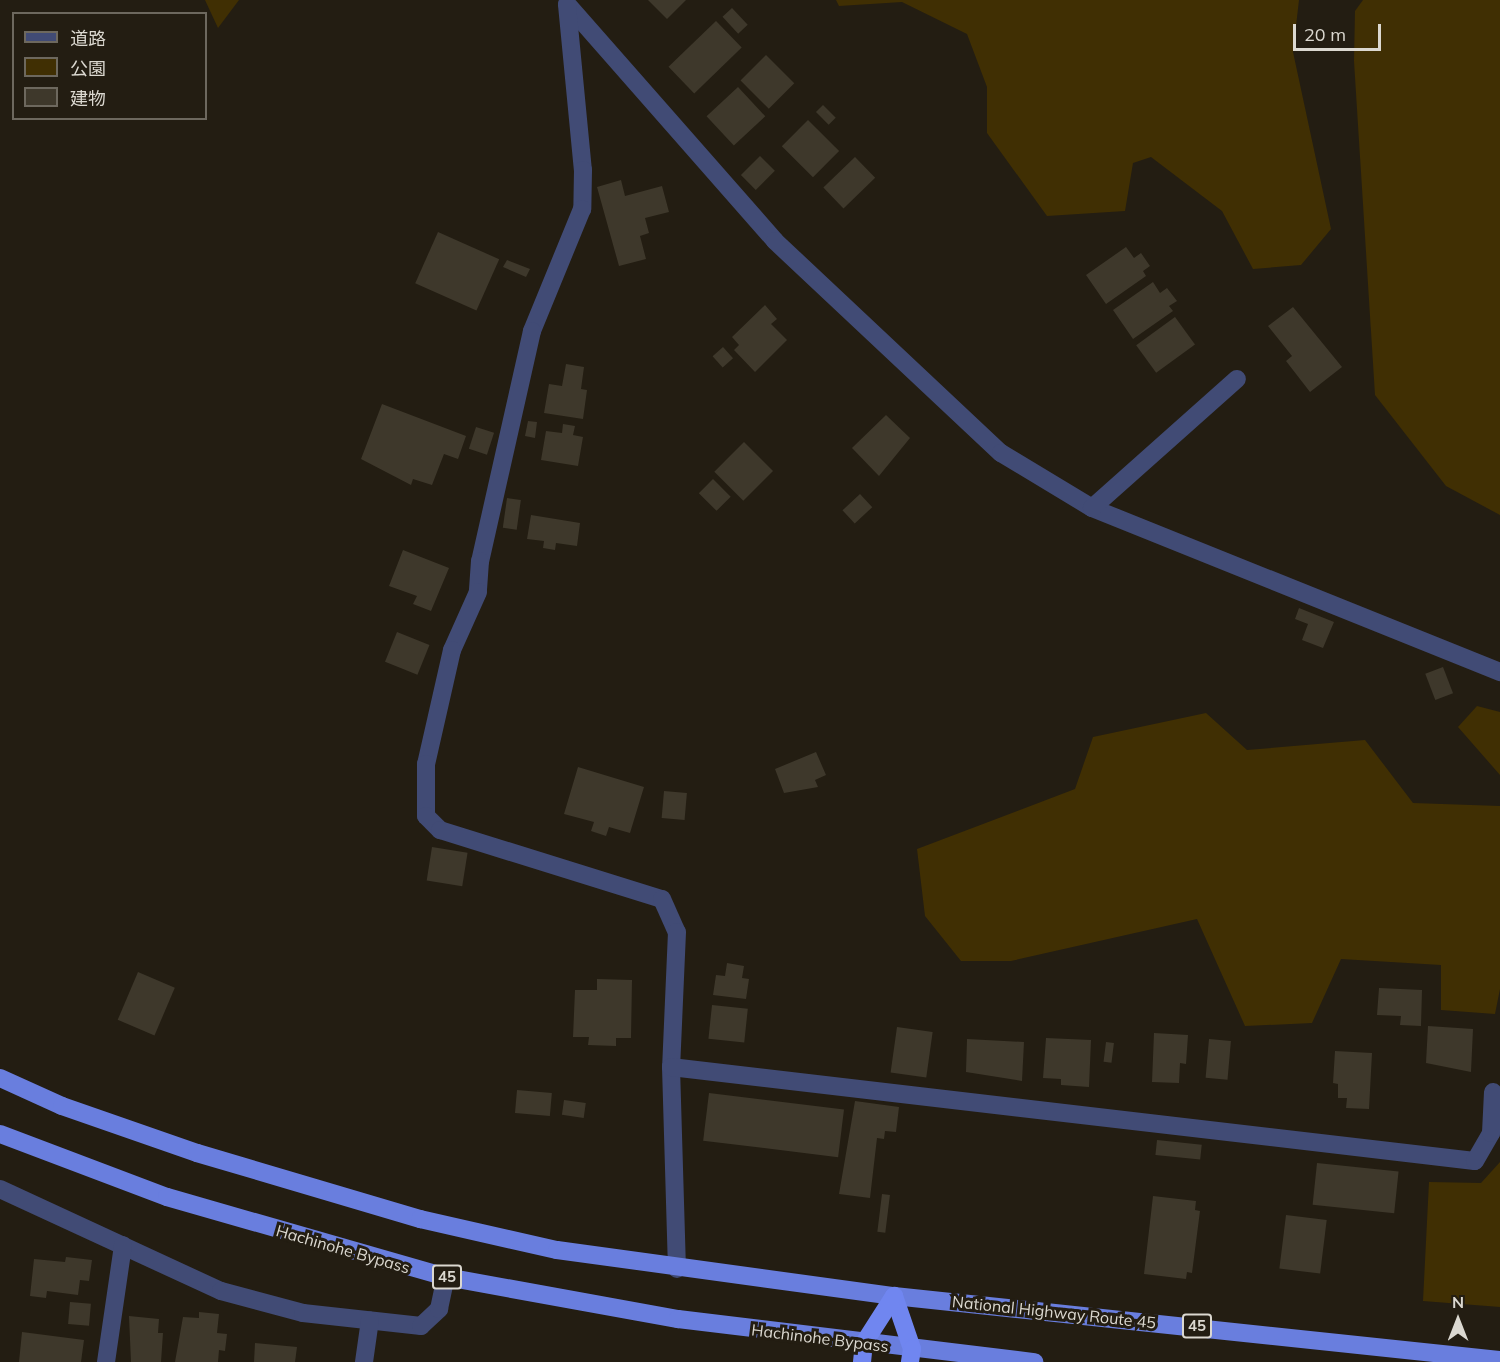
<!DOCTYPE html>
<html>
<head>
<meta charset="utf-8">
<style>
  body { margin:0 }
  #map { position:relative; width:1500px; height:1362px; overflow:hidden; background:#231d12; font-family:Mulish,"Noto Sans JP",sans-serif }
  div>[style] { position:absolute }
  .green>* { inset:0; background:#402f03 }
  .building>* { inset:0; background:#3e382b; transform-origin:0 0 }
  .minor>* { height:18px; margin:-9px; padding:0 9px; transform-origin:9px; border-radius:9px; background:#414b75 }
  .trunk>* { height:18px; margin:-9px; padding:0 9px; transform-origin:9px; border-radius:9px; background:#697ede }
  .motorway>* { height:18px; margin:-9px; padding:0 9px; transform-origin:9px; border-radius:9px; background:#7086f0 }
  span { translate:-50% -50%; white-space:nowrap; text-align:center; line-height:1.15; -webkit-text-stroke:6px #231d12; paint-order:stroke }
  .shield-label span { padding:2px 4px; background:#231d12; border:2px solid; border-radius:4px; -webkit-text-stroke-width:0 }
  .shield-label { font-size:15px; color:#dbd8d0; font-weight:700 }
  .street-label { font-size:16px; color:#dbd8d0 }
  .legend { position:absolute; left:12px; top:12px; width:195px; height:108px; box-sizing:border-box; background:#231d12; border:2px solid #6d685e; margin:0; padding:8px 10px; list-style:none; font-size:18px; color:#dbd8d0 }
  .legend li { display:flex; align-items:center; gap:12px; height:30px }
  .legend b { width:30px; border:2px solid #6d685e }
  .north { position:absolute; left:1428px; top:1290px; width:60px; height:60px; -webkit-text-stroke:4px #231d12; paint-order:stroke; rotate:0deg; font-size:16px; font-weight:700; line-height:24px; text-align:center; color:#dbd8d0 }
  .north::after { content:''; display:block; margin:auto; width:21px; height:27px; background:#dbd8d0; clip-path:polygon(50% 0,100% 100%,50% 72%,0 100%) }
  .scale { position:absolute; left:1293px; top:24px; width:88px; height:27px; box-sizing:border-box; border:3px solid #dbd8d0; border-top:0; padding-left:8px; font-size:18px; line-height:21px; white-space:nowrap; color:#dbd8d0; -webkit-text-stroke:4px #231d12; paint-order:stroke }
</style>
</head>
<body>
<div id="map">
  <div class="green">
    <i style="clip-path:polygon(205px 0,239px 0,218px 28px)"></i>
    <i style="clip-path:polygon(836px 0,1299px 0,1293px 52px,1331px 229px,1301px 265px,1253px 269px,1222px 211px,1151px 157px,1133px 163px,1125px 211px,1047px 216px,987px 133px,987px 87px,967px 34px,902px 2px,839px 6px)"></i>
    <i style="clip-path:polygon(1363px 0,1500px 0,1500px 515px,1446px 486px,1375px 395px,1354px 61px,1355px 11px)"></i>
    <i style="clip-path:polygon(1477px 706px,1500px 712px,1500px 775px,1458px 727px)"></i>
    <i style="clip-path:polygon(1206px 713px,1247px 750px,1365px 740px,1413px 803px,1500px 806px,1500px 989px,1495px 1014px,1441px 1010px,1441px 965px,1341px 959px,1312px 1023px,1245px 1026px,1197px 919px,1011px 961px,961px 961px,925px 916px,917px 849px,1075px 789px,1093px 737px)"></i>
    <i style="clip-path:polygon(1500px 1162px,1500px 1307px,1423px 1301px,1429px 1182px,1481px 1183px)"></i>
  </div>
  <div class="building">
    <i style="clip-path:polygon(648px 0,686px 0,667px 19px)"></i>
    <i style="left:732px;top:8px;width:23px;height:13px;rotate:47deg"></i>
    <i style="left:716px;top:21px;width:37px;height:66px;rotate:46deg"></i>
    <i style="left:766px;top:55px;width:40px;height:36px;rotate:45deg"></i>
    <i style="left:738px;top:87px;width:40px;height:43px;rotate:47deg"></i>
    <i style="left:823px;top:105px;width:18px;height:10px;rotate:45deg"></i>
    <i style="left:808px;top:120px;width:44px;height:37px;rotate:45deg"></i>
    <i style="left:760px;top:156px;width:21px;height:27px;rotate:45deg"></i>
    <i style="left:855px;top:157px;width:29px;height:44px;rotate:46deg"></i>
    <i style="clip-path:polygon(621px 180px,625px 196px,662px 186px,669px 212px,645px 218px,649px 233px,640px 236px,646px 259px,619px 266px,597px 187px)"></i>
    <i style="left:438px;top:232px;width:67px;height:56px;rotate:24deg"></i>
    <i style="clip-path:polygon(1126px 247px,1134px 258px,1141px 253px,1150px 266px,1143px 271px,1146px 276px,1106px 304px,1086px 275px)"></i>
    <i style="clip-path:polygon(507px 260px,530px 269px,526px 277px,503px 267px)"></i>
    <i style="clip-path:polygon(1153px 282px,1160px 293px,1167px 288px,1177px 301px,1169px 306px,1173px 311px,1133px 339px,1113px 310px)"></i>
    <i style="clip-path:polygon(765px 305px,777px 319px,771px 324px,787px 340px,755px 372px,734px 350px,739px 345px,732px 337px)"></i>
    <i style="clip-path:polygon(1293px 307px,1342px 367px,1310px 392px,1286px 361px,1292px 356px,1268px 326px)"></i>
    <i style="left:1175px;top:317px;width:34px;height:48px;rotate:54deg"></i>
    <i style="left:723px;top:347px;width:15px;height:14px;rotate:48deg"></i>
    <i style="clip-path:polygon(566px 364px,584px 367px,581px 389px,587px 390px,583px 419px,544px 413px,549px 384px,562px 386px)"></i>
    <i style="clip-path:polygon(382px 404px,466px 436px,458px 459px,444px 454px,432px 485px,413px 479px,411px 485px,361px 459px)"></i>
    <i style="clip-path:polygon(886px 415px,910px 438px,879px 476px,852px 448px)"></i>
    <i style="clip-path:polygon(528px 421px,537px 422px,535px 438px,525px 436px)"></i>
    <i style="clip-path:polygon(563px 424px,575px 426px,573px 435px,583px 437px,578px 466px,541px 460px,546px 431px,562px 433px)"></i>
    <i style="left:476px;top:427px;width:19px;height:23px;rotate:18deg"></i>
    <i style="left:744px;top:442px;width:41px;height:42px;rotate:45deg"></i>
    <i style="left:713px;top:479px;width:25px;height:20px;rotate:45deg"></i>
    <i style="left:860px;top:494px;width:18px;height:24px;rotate:47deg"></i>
    <i style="left:507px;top:498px;width:14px;height:30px;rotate:8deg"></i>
    <i style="clip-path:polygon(531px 515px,580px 523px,577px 546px,556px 543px,555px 550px,543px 548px,544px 541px,527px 539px)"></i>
    <i style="clip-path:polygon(403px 550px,449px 568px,431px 611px,413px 604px,417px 596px,389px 586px)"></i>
    <i style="clip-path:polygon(1299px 608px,1334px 622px,1323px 648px,1302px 640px,1308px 624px,1295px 619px)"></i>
    <i style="left:397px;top:632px;width:35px;height:32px;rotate:22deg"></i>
    <i style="left:1443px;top:667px;width:28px;height:19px;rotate:69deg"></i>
    <i style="clip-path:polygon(816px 752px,826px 775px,815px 780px,818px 787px,784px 793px,775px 769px)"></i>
    <i style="clip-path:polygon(578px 767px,644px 787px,630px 833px,609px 827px,606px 836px,591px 831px,594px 822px,564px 814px)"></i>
    <i style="left:664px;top:791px;width:23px;height:27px;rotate:5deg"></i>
    <i style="left:432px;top:847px;width:36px;height:34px;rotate:9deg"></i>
    <i style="clip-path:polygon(727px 963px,744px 966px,742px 978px,749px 979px,746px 999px,713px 995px,716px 975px,725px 976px)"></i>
    <i style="left:138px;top:972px;width:40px;height:52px;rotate:23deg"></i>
    <i style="clip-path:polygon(597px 979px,632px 980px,631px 1038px,616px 1038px,616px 1046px,588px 1045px,589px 1037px,573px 1037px,575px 990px,597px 990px)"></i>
    <i style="clip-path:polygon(1379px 988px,1422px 990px,1421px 1026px,1400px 1025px,1401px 1016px,1377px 1015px)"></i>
    <i style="left:712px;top:1005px;width:36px;height:34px;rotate:6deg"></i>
    <i style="clip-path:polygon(1428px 1026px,1473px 1029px,1471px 1072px,1426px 1063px)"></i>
    <i style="left:897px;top:1027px;width:36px;height:46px;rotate:8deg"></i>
    <i style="clip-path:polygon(1154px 1033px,1188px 1035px,1186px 1064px,1180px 1063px,1179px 1083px,1152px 1082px)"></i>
    <i style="clip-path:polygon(1046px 1038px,1091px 1040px,1089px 1087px,1061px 1085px,1061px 1079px,1043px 1078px)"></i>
    <i style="clip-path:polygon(967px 1039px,1024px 1042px,1022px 1081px,966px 1072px)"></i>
    <i style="left:1209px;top:1039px;width:22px;height:39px;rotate:5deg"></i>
    <i style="left:1106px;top:1042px;width:8px;height:20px;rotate:7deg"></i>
    <i style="clip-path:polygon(1335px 1051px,1372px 1053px,1369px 1109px,1346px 1108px,1347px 1098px,1338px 1098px,1338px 1084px,1333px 1083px)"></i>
    <i style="left:517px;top:1090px;width:35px;height:23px;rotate:5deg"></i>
    <i style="left:709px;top:1093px;width:136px;height:48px;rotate:7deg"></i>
    <i style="left:564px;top:1100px;width:22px;height:15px;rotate:8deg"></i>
    <i style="clip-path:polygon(855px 1101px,899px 1107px,896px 1132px,885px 1131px,884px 1139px,877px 1138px,870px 1198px,839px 1194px)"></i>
    <i style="left:1157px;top:1140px;width:45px;height:15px;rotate:6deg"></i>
    <i style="left:1317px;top:1163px;width:82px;height:42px;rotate:6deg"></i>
    <i style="left:882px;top:1194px;width:8px;height:38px;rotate:7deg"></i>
    <i style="clip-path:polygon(1153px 1196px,1196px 1201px,1195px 1210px,1200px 1211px,1192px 1273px,1187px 1272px,1186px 1279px,1144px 1274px)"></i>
    <i style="left:1286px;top:1215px;width:41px;height:54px;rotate:7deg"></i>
    <i style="clip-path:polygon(66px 1257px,92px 1260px,89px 1281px,80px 1280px,78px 1295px,47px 1291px,46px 1298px,30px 1296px,34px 1259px,65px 1262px)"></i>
    <i style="left:70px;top:1302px;width:21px;height:22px;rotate:5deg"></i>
    <i style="clip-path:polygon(199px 1312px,219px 1314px,217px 1333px,227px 1334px,225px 1351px,219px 1350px,218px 1362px,175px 1362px,183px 1317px,199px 1318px)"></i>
    <i style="clip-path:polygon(129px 1316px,159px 1319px,158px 1333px,163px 1333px,161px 1362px,131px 1362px)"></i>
    <i style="clip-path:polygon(22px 1332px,84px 1340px,81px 1362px,19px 1362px)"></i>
    <i style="clip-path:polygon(255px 1343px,297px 1347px,295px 1362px,254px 1362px)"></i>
  </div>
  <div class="minor">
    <i style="left:567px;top:4px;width:315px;rotate:48.7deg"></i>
    <i style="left:775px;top:241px;width:310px;rotate:43.2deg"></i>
    <i style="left:1001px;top:453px;width:106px;rotate:31.1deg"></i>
    <i style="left:1092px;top:508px;width:440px;rotate:21.9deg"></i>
    <i style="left:567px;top:5px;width:166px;rotate:84.5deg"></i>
    <i style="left:583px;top:170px;width:39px;rotate:91deg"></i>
    <i style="left:582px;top:209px;width:132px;rotate:112.3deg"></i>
    <i style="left:532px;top:331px;width:236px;rotate:102.7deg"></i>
    <i style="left:480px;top:561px;width:31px;rotate:94deg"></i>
    <i style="left:478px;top:592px;width:64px;rotate:114.1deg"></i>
    <i style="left:452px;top:650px;width:117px;rotate:102.8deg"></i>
    <i style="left:426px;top:764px;width:52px;rotate:90deg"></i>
    <i style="left:426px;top:816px;width:20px;rotate:45deg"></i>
    <i style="left:440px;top:830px;width:232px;rotate:17.3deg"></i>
    <i style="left:662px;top:899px;width:36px;rotate:66deg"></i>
    <i style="left:677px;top:932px;width:135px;rotate:92.5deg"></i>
    <i style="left:671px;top:1067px;width:202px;rotate:88.3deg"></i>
    <i style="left:1092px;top:508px;width:194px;rotate:-41.7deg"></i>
    <i style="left:671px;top:1067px;width:809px;rotate:6.67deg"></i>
    <i style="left:1475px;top:1161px;width:32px;rotate:-60deg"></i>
    <i style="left:1491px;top:1133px;width:41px;rotate:-87.2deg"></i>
    <i style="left:0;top:1189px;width:243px;rotate:24.8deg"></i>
    <i style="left:221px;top:1291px;width:85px;rotate:15deg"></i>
    <i style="left:303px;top:1313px;width:119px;rotate:6.3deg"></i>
    <i style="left:421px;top:1326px;width:25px;rotate:-43deg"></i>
    <i style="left:439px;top:1309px;width:33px;rotate:-78deg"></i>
    <i style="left:106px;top:1362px;width:118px;rotate:-81.7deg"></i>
    <i style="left:364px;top:1362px;width:42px;rotate:-81.9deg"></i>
  </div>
  <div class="trunk">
    <i style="left:0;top:1078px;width:68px;rotate:24.3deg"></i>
    <i style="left:62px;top:1106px;width:143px;rotate:19.2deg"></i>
    <i style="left:197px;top:1153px;width:233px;rotate:16.5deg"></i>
    <i style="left:420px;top:1219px;width:140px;rotate:12.8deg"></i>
    <i style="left:557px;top:1250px;width:340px;rotate:7.8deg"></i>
    <i style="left:894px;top:1296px;width:609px;rotate:6.03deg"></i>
    <i style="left:0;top:1134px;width:178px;rotate:20.7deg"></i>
    <i style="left:167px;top:1197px;width:290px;rotate:16deg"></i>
    <i style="left:446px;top:1277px;width:236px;rotate:10.3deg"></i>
    <i style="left:678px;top:1319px;width:359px;rotate:6.9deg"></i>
  </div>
  <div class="motorway">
    <i style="left:894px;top:1296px;width:56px;rotate:71.2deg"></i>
    <i style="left:912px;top:1349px;width:13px;rotate:99deg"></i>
    <i style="left:862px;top:1362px;width:19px;rotate:-84deg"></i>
    <i style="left:864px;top:1343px;width:56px;rotate:-57.4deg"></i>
  </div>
  <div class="shield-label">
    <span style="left:447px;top:1277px">45</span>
    <span style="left:1197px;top:1326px">45</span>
  </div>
  <div class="street-label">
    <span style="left:343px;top:1249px;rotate:16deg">Hachinohe Bypass</span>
    <span style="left:1054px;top:1312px;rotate:6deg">National Highway Route 45</span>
    <span style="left:820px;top:1338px;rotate:7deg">Hachinohe Bypass</span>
  </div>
  <ul class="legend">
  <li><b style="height:8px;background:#414b75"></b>道路</li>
  <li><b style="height:16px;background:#402f03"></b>公園</li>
  <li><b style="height:16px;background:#3e382b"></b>建物</li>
  </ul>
  <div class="north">N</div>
  <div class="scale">20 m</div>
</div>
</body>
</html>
